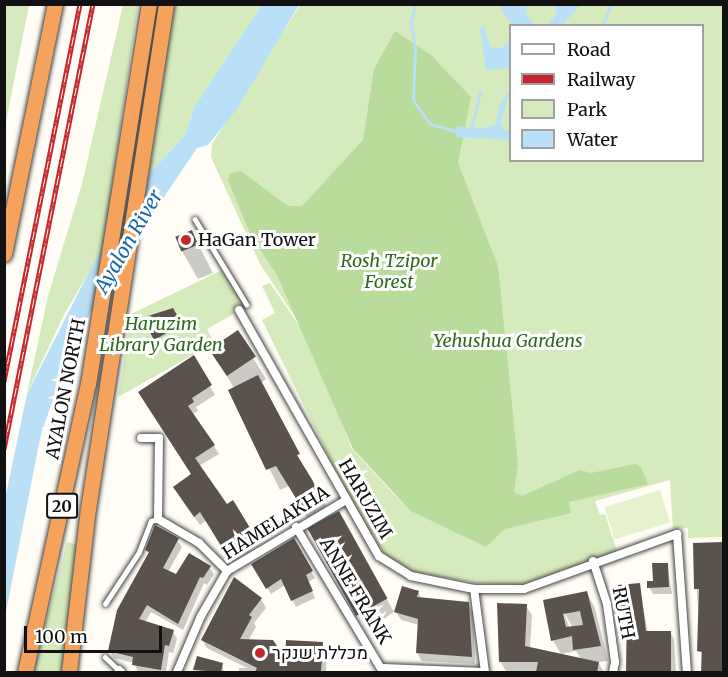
<!DOCTYPE html>
<html>
<head>
<meta charset="utf-8">
<style>
  body { margin:0 }
  #map { position:relative; width:728px; height:677px; overflow:hidden; background:#fffdf5; font-family:Merriweather,Heebo,serif }
  div>[style] { position:absolute }
  .green>* { inset:0; background:#d5ebbd }
  .forest>* { inset:0; background:#b9dc9c }
  .pitch>* { inset:0; background:#e6f2cf; transform-origin:0 0 }
  .water>* { inset:0; background:#b9e0f7 }
  .shadow>* { inset:0; background:#0003; transform-origin:0 0 }
  .stream>* { height:3px; margin:-1.5px; padding:0 1.5px; transform-origin:1.5px; border-radius:1.5px; background:#b9e0f7 }
  .building>* { inset:0; background:#5a524d; transform-origin:0 0 }
  .roads { filter:drop-shadow(0 0 2px #444) drop-shadow(0 0 2px #444) }
  .service>* { height:4.5px; margin:-2.25px; padding:0 2.25px; transform-origin:2.25px; border-radius:2.25px; background:#fff }
  .minor>* { height:8px; margin:-4px; padding:0 4px; transform-origin:4px; border-radius:4px; background:#fff }
  .motorway>* { height:15px; margin:-7.5px; padding:0 7.5px; transform-origin:7.5px; border-radius:7.5px; background:#f5a25d }
  .rail>* { height:5px; margin-top:-2.5px; transform-origin:0; background:repeating-linear-gradient(90deg,#fff 0 9px,#c4262e 0 18px); box-sizing:border-box; border-block:2px solid #c4262e }
  .dots>* { width:16px; height:16px; translate:-50% -50%; box-sizing:border-box; border:3px solid #fff; border-radius:50% }
  span { translate:-50% -50%; white-space:nowrap; text-align:center; line-height:1.15; -webkit-text-stroke:6px #fff; paint-order:stroke }
  .shield-label span { padding:2px 4px; background:#fff; border:2px solid; border-radius:4px; -webkit-text-stroke-width:0 }
  .shield-label { font-size:16px; color:#111; font-weight:700 }
  .poi-label { font-size:18px; color:#111 }
  .left { translate:0 -50%; text-align:left }
  .park-label { font-size:18px; color:#2f6b1f; font-style:italic }
  .street-label { font-size:18px; color:#111 }
  .water-label { font-size:20px; color:#1768a6; font-style:italic }
  .frame { position:absolute; inset:0; border:6px solid #111; pointer-events:none }
  .legend { position:absolute; left:509px; top:24px; width:195px; height:138px; box-sizing:border-box; background:#fff; border:2px solid #a0a0a0; margin:0; padding:8px 10px; list-style:none; font-size:18px; color:#111 }
  .legend li { display:flex; align-items:center; gap:12px; height:30px }
  .legend b { width:30px; border:2px solid #a0a0a0 }
  .scale { position:absolute; left:24px; top:626px; width:138px; height:27px; box-sizing:border-box; border:3px solid #111; border-top:0; padding-left:8px; font-size:18px; line-height:21px; white-space:nowrap; color:#111; -webkit-text-stroke:4px #fff; paint-order:stroke }
</style>
</head>
<body>
<div id="map">
  <div class="green">
    <i style="clip-path:polygon(5px 4px,29px 5px,5px 127px,4px 5px)"></i>
    <i style="clip-path:polygon(123px 5px,138px 5px,103px 248px,64px 315px,27px 393px,48px 296px,82px 184px)"></i>
    <i style="clip-path:polygon(174px 5px,262px 5px,195px 106px,185px 135px,149px 174px)"></i>
    <i style="clip-path:polygon(evenodd,300px 5px,723px 5px,723px 537px,688px 538px,688px 528px,673px 529px,670px 480px,595px 501px,600px 515px,605px 514px,617px 551px,559px 576px,525px 585px,475px 583px,414px 572px,388px 557px,377px 545px,349px 498px,262px 320px,275px 313px,262px 286px,270px 283px,309px 340px,352px 449px,405px 506px,354px 447px,310px 340px,260px 264px,211px 157px,212px 144px,300px 5px,510px 26px,702px 26px,702px 160px,510px 160px,510px 26px)"></i>
    <i style="clip-path:polygon(226px 268px,246px 307px,207px 329px,214px 343px,118px 397px,131px 314px)"></i>
    <i style="clip-path:polygon(67px 542px,79px 545px,63px 672px,33px 672px)"></i>
  </div>
  <div class="forest">
    <i style="clip-path:polygon(395px 31px,431px 55px,471px 97px,458px 163px,498px 266px,518px 464px,514px 492px,522px 496px,580px 470px,591px 473px,635px 464px,641px 467px,648px 484px,569px 502px,571px 513px,505px 529px,486px 547px,411px 511px,353px 449px,277px 275px,251px 236px,228px 180px,230px 173px,241px 171px,288px 206px,302px 206px,363px 140px,374px 69px)"></i>
  </div>
  <div class="pitch">
    <i style="left:660px;top:490px;width:34px;height:58px;rotate:73deg"></i>
  </div>
  <div class="water">
    <i style="clip-path:polygon(262px 5px,299px 5px,237px 109px,208px 145px,197px 148px,131px 246px,81px 328px,66px 363px,41px 434px,5px 617px,5px 499px,27px 394px,93px 264px,149px 174px,185px 135px,195px 106px)"></i>
    <i style="clip-path:polygon(499px 5px,527px 5px,526px 14px,535px 25px,512px 25px)"></i>
    <i style="clip-path:polygon(555px 5px,580px 5px,563px 25px,548px 25px,556px 15px)"></i>
    <i style="clip-path:polygon(480px 27px,484px 27px,490px 47px,502px 48px,510px 41px,510px 68px,486px 70px)"></i>
    <i style="clip-path:polygon(510px 90px,501px 122px,504px 130px,510px 130px,510px 140px,456px 137px,456px 126px,482px 129px,496px 124px,500px 104px)"></i>
  </div>
  <div class="shadow">
    <i style="clip-path:polygon(192px 232px,213px 273px,198px 279px,182px 251px)"></i>
    <i style="left:173px;top:310px;width:18px;height:30px;rotate:61deg"></i>
    <i style="clip-path:polygon(237px 332px,266px 379px,261px 383px,308px 477px,333px 517px,339px 513px,394px 612px,369px 629px,289px 486px,280px 490px,230px 390px,234px 388px,223px 370px)"></i>
    <i style="clip-path:polygon(193px 358px,215px 395px,196px 407px,198px 411px,193px 414px,219px 454px,199px 466px,227px 506px,232px 502px,259px 545px,233px 562px,207px 520px,200px 525px,180px 496px,192px 475px,145px 401px)"></i>
    <i style="clip-path:polygon(177px 540px,182px 547px,168px 572px,176px 576px,209px 567px,214px 574px,207px 585px,204px 583px,183px 630px,151px 612px,145px 623px,173px 631px,177px 639px,173px 653px,169px 652px,166px 672px,138px 672px,134px 663px,114px 658px,110px 651px,149px 554px,146px 550px)"></i>
    <i style="clip-path:polygon(294px 540px,315px 578px,308px 582px,315px 598px,296px 607px,285px 585px,271px 594px,253px 565px)"></i>
    <i style="clip-path:polygon(724px 544px,724px 672px,702px 672px,694px 545px)"></i>
    <i style="clip-path:polygon(667px 564px,672px 594px,653px 594px,649px 587px)"></i>
    <i style="clip-path:polygon(639px 584px,648px 633px,670px 632px,674px 639px,676px 672px,628px 672px,629px 613px,621px 607px)"></i>
    <i style="clip-path:polygon(418px 592px,422px 599px,468px 604px,473px 612px,475px 664px,422px 661px,417px 653px,419px 625px,401px 620px,396px 612px)"></i>
    <i style="clip-path:polygon(evenodd,587px 593px,595px 608px,608px 661px,598px 662px,604px 672px,506px 671px,500px 661px,526px 606px,532px 615px,530px 649px,581px 659px,576px 651px,561px 654px,553px 640px,545px 602px,587px 593px,561px 607px,573px 628px,570px 628px,561px 607px)"></i>
    <i style="clip-path:polygon(261px 599px,266px 608px,254px 623px,256px 627px,248px 641px,286px 662px,322px 643px,327px 652px,326px 672px,239px 672px,239px 668px,247px 668px,207px 648px,202px 640px)"></i>
    <i style="clip-path:polygon(222px 664px,224px 672px,195px 670px)"></i>
  </div>
  <div class="stream">
    <i style="left:415px;top:4px;width:19px;rotate:102deg"></i>
    <i style="left:411px;top:23px;width:25px;rotate:81deg"></i>
    <i style="left:415px;top:48px;width:52px;rotate:92.2deg"></i>
    <i style="left:413px;top:100px;width:29px;rotate:55deg"></i>
    <i style="left:430px;top:124px;width:27px;rotate:15deg"></i>
    <i style="left:602px;top:26px;width:24px;rotate:-68deg"></i>
    <i style="left:471px;top:129px;width:38px;rotate:-76deg"></i>
  </div>
  <div class="building">
    <i style="left:192px;top:230px;width:16px;height:18px;rotate:68deg"></i>
    <i style="clip-path:polygon(173px 308px,182px 324px,154px 340px,145px 323px,151px 320px,148px 316px)"></i>
    <i style="left:238px;top:330px;width:32px;height:35px;rotate:56deg"></i>
    <i style="clip-path:polygon(194px 355px,212px 385px,192px 398px,194px 402px,188px 406px,215px 445px,195px 458px,227px 504px,233px 500px,255px 536px,226px 554px,200px 512px,194px 517px,173px 487px,191px 474px,138px 392px)"></i>
    <i style="clip-path:polygon(258px 375px,300px 454px,297px 455px,322px 496px,302px 508px,276px 466px,266px 470px,228px 390px)"></i>
    <i style="left:339px;top:511px;width:100px;height:36px;rotate:61deg"></i>
    <i style="clip-path:polygon(155px 525px,179px 538px,163px 568px,176px 574px,189px 553px,211px 566px,203px 578px,200px 577px,178px 624px,147px 605px,139px 619px,174px 630px,169px 646px,165px 645px,161px 670px,132px 665px,133px 657px,108px 651px,117px 610px,149px 552px,145px 550px)"></i>
    <i style="clip-path:polygon(294px 538px,313px 571px,306px 575px,313px 591px,291px 601px,281px 579px,266px 589px,251px 564px)"></i>
    <i style="clip-path:polygon(723px 542px,723px 672px,701px 672px,702px 652px,697px 651px,699px 589px,694px 589px,693px 543px)"></i>
    <i style="clip-path:polygon(652px 563px,668px 563px,669px 587px,647px 588px,647px 581px,653px 581px)"></i>
    <i style="clip-path:polygon(234px 577px,262px 598px,249px 615px,252px 617px,240px 639px,273px 640px,285px 658px,286px 640px,323px 642px,321px 672px,255px 672px,257px 668px,201px 640px)"></i>
    <i style="clip-path:polygon(640px 583px,646px 631px,671px 631px,671px 672px,626px 672px,627px 606px,620px 607px,618px 585px)"></i>
    <i style="clip-path:polygon(402px 586px,419px 591px,417px 597px,469px 602px,472px 657px,416px 653px,418px 619px,394px 612px)"></i>
    <i style="clip-path:polygon(evenodd,587px 591px,601px 646px,573px 650px,572px 636px,551px 641px,543px 600px,587px 591px,580px 611px,583px 625px,566px 627px,563px 614px,580px 611px)"></i>
    <i style="clip-path:polygon(497px 603px,527px 604px,525px 646px,599px 662px,597px 672px,536px 672px,538px 662px,499px 662px)"></i>
    <i style="clip-path:polygon(197px 656px,223px 663px,221px 672px,193px 670px)"></i>
  </div>
  <div class="roads">
    <div class="service">
      <i style="left:195px;top:219px;width:100px;rotate:58.8deg"></i>
      <i style="left:105px;top:604px;width:62px;rotate:-56.8deg"></i>
      <i style="left:139px;top:552px;width:33px;rotate:-69deg"></i>
      <i style="left:151px;top:521px;width:7px;rotate:-16deg"></i>
      <i style="left:105px;top:657px;width:19px;rotate:43deg"></i>
    </div>
    <div class="minor">
      <i style="left:239px;top:310px;width:283px;rotate:60.4deg"></i>
      <i style="left:379px;top:556px;width:38px;rotate:32deg"></i>
      <i style="left:411px;top:576px;width:64px;rotate:11.7deg"></i>
      <i style="left:474px;top:589px;width:50px"></i>
      <i style="left:524px;top:589px;width:163px;rotate:-19.8deg"></i>
      <i style="left:677px;top:534px;width:138px;rotate:85.9deg"></i>
      <i style="left:141px;top:438px;width:18px"></i>
      <i style="left:159px;top:438px;width:81px;rotate:90.7deg"></i>
      <i style="left:158px;top:519px;width:48px;rotate:30.3deg"></i>
      <i style="left:199px;top:543px;width:40px;rotate:45deg"></i>
      <i style="left:296px;top:527px;width:169px;rotate:59deg"></i>
      <i style="left:593px;top:561px;width:45px;rotate:72deg"></i>
      <i style="left:607px;top:604px;width:59px;rotate:82.1deg"></i>
      <i style="left:615px;top:662px;width:10px;rotate:101deg"></i>
      <i style="left:383px;top:668px;width:102px;rotate:2.2deg"></i>
      <i style="left:485px;top:672px;width:84px;rotate:-97.5deg"></i>
      <i style="left:119px;top:670px;width:3px;rotate:45deg"></i>
      <i style="left:177px;top:672px;width:61px;rotate:-66.8deg"></i>
      <i style="left:201px;top:616px;width:52px;rotate:-60deg"></i>
      <i style="left:227px;top:571px;width:139px;rotate:-30.8deg"></i>
    </div>
    <div class="motorway">
      <i style="left:4px;top:254px;width:255px;rotate:-78.5deg"></i>
      <i style="left:25px;top:672px;width:295px;rotate:-77.7deg"></i>
      <i style="left:88px;top:384px;width:385px;rotate:-80.9deg"></i>
      <i style="left:69px;top:672px;width:164px;rotate:-83.4deg"></i>
      <i style="left:88px;top:509px;width:511px;rotate:-81.22deg"></i>
    </div>
  </div>
  <div class="rail">
    <i style="left:4px;top:381px;width:385px;rotate:-78.6deg"></i>
    <i style="left:4px;top:449px;width:454px;rotate:-78.7deg"></i>
  </div>
  <div class="dots">
    <i style="left:186px;top:240px;background:#c4262e"></i>
    <i style="left:260px;top:653px;background:#c4262e"></i>
  </div>
  <div class="shield-label">
    <span style="left:62px;top:506px">20</span>
  </div>
  <div class="poi-label">
    <span class="left" style="left:198px;top:240px">HaGan Tower</span>
    <span class="left" style="left:272px;top:653px">מכללת שנקר</span>
  </div>
  <div class="park-label">
    <span style="left:389px;top:272px">Rosh Tzipor<br>Forest</span>
    <span style="left:161px;top:335px">Haruzim<br>Library Garden</span>
    <span style="left:508px;top:341px">Yehushua Gardens</span>
  </div>
  <div class="street-label">
    <span style="left:66px;top:389px;rotate:-79deg">AYALON NORTH</span>
    <span style="left:365px;top:499px;rotate:60deg">HARUZIM</span>
    <span style="left:276px;top:523px;rotate:-32deg">HAMELAKHA</span>
    <span style="left:355px;top:591px;rotate:59deg">ANNE FRANK</span>
    <span style="left:623px;top:613px;rotate:79deg">RUTH</span>
  </div>
  <div class="water-label">
    <span style="left:128px;top:241px;rotate:-60deg">Ayalon River</span>
  </div>
  <div class="frame"></div>
  <ul class="legend">
  <li><b style="height:8px;background:#fff"></b>Road</li>
  <li><b style="height:8px;background:#c4262e"></b>Railway</li>
  <li><b style="height:16px;background:#d5ebbd"></b>Park</li>
  <li><b style="height:16px;background:#b9e0f7"></b>Water</li>
  </ul>
  <div class="scale">100 m</div>
</div>
</body>
</html>
